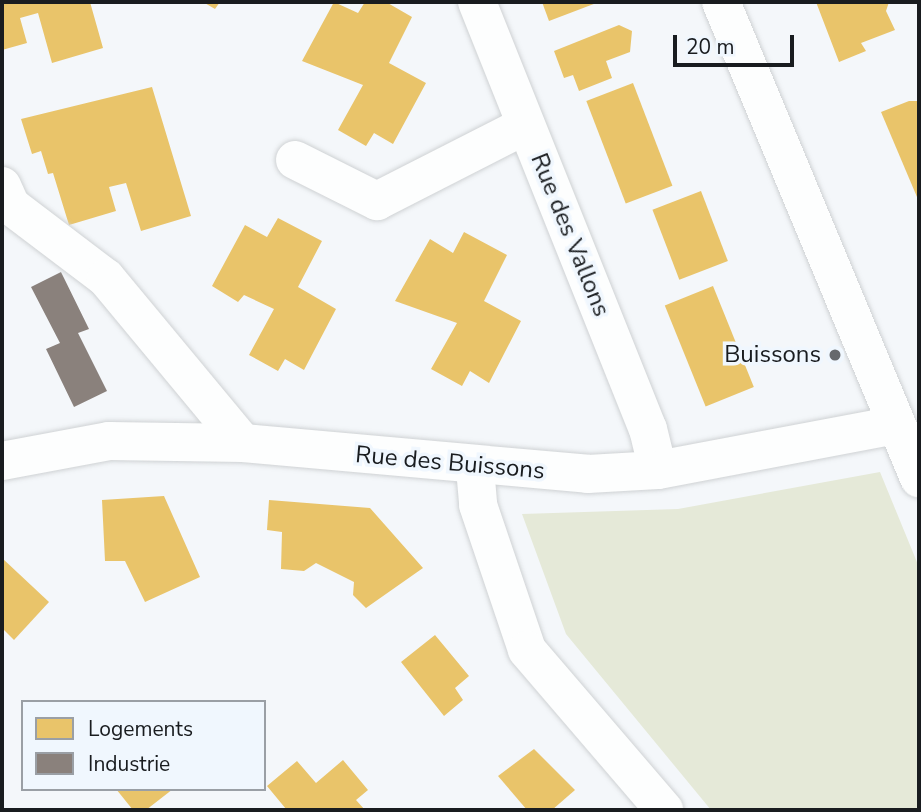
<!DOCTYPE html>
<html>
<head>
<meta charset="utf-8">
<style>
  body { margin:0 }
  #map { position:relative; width:921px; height:812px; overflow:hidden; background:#f4f7fa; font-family:"Nunito Sans",sans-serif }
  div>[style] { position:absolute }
  .green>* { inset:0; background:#e5e9d8 }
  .homes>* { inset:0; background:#e9c46a; transform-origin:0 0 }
  .industry>* { inset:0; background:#8a817c }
  .roads { filter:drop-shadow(0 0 2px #cfd2d4) drop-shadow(0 0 2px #cfd2d4) }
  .minor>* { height:38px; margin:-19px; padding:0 19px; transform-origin:19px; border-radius:19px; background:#fdfefe }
  .dots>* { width:19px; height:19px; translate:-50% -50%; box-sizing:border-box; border:4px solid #f0f7fe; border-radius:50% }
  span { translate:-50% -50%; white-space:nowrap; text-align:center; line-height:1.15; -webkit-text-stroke:7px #f0f7fe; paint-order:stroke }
  .street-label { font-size:24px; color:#191c1f }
  .poi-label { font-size:24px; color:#191c1f }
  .right { translate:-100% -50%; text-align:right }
  .frame { position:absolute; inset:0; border:4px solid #191c1f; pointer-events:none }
  .legend { position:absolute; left:21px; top:700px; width:245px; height:91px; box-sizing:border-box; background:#f0f7fe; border:2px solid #9a9fa5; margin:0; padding:9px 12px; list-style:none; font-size:21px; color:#191c1f }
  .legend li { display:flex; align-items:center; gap:14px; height:35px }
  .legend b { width:35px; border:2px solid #9a9fa5 }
  .scale { position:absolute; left:673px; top:35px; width:121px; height:32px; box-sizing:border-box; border:4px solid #191c1f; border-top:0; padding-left:9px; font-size:21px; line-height:24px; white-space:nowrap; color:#191c1f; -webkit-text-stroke:5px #f0f7fe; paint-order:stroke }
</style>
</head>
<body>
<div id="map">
  <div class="green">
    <i style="clip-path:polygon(880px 472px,919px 567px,919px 810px,711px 810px,566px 634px,522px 514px,678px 509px)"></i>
  </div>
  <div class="homes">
    <i style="clip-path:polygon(2px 2px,90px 2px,103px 48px,52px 63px,38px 13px,20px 18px,27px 43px,2px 50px)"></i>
    <i style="clip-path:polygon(203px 2px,220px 2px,215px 9px)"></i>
    <i style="clip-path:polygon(334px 2px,358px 13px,365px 2px,386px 2px,412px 17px,389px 63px,426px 83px,393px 144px,374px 133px,366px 146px,338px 130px,363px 85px,302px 61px)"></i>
    <i style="clip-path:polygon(542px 2px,599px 2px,549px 21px)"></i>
    <i style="clip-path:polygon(816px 2px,889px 2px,886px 11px,895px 30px,861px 43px,866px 51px,839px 62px)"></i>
    <i style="clip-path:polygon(619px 25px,632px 31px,630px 52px,606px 61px,612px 78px,579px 91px,573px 75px,564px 78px,554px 51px)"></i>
    <i style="left:633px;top:83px;width:110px;height:50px;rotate:69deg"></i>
    <i style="clip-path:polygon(152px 87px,191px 216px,141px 231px,126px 183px,109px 187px,116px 211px,69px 225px,53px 173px,48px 174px,41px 151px,32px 154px,21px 119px)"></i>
    <i style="clip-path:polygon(909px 101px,919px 101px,917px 197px,881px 112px)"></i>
    <i style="left:701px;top:191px;width:75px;height:52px;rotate:69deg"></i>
    <i style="clip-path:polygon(278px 218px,322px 241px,298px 287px,336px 309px,304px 370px,285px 359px,278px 371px,249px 355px,274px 309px,244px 295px,238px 302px,212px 286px,245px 225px,267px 237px)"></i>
    <i style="clip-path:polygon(464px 232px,507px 255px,484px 301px,521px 321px,489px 383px,470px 371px,462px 386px,431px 369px,457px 323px,395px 301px,430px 239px,453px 253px)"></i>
    <i style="left:713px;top:286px;width:109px;height:52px;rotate:68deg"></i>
    <i style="clip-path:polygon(164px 496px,200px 577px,145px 602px,125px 561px,105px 561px,102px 500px)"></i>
    <i style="clip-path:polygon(269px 500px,370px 508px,423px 568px,366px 608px,353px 595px,354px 582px,316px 563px,304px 571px,281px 569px,282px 532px,267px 530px)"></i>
    <i style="clip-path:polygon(2px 558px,49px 602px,14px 640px,2px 628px)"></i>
    <i style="clip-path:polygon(435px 635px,469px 676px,455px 688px,463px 700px,444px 716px,401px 662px)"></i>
    <i style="clip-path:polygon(534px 749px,575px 790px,552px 810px,527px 810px,498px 776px)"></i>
    <i style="clip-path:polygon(343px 760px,368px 790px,356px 800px,365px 810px,286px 809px,267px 786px,297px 761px,316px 783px)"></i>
    <i style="clip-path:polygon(116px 789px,173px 789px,146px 810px,133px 810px)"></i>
  </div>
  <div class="industry">
    <i style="clip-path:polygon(61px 272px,89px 329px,78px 333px,107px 391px,74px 407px,46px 349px,60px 343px,31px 287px)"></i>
  </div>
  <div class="roads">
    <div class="minor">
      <i style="left:477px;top:2px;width:460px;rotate:68.2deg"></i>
      <i style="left:648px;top:429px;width:42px;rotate:76.3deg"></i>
      <i style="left:721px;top:2px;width:516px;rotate:67.41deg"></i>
      <i style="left:295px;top:160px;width:92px;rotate:26.6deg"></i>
      <i style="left:377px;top:201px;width:167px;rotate:-27deg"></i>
      <i style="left:2px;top:186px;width:22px;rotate:66deg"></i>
      <i style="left:11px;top:206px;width:119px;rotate:37.2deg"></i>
      <i style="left:106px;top:278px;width:214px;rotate:50.3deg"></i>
      <i style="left:2px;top:461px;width:109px;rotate:-10.6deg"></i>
      <i style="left:109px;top:441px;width:134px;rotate:0.9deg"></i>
      <i style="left:243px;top:443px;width:346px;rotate:5.1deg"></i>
      <i style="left:588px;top:474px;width:70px;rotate:-3.3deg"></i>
      <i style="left:658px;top:470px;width:243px;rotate:-10.7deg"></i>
      <i style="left:475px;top:468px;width:37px;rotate:85deg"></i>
      <i style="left:478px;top:505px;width:153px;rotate:71.3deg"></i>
      <i style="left:527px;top:650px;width:211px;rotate:49.4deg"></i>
    </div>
  </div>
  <div class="dots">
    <i style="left:835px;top:355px;background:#66696c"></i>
  </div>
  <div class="street-label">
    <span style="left:570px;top:235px;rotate:68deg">Rue des Vallons</span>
    <span style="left:450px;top:463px;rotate:5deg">Rue des Buissons</span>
  </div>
  <div class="poi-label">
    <span class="right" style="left:821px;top:355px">Buissons</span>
  </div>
  <div class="frame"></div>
  <ul class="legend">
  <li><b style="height:19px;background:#e9c46a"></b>Logements</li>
  <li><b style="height:19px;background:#8a817c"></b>Industrie</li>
  </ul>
  <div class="scale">20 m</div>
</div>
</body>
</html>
